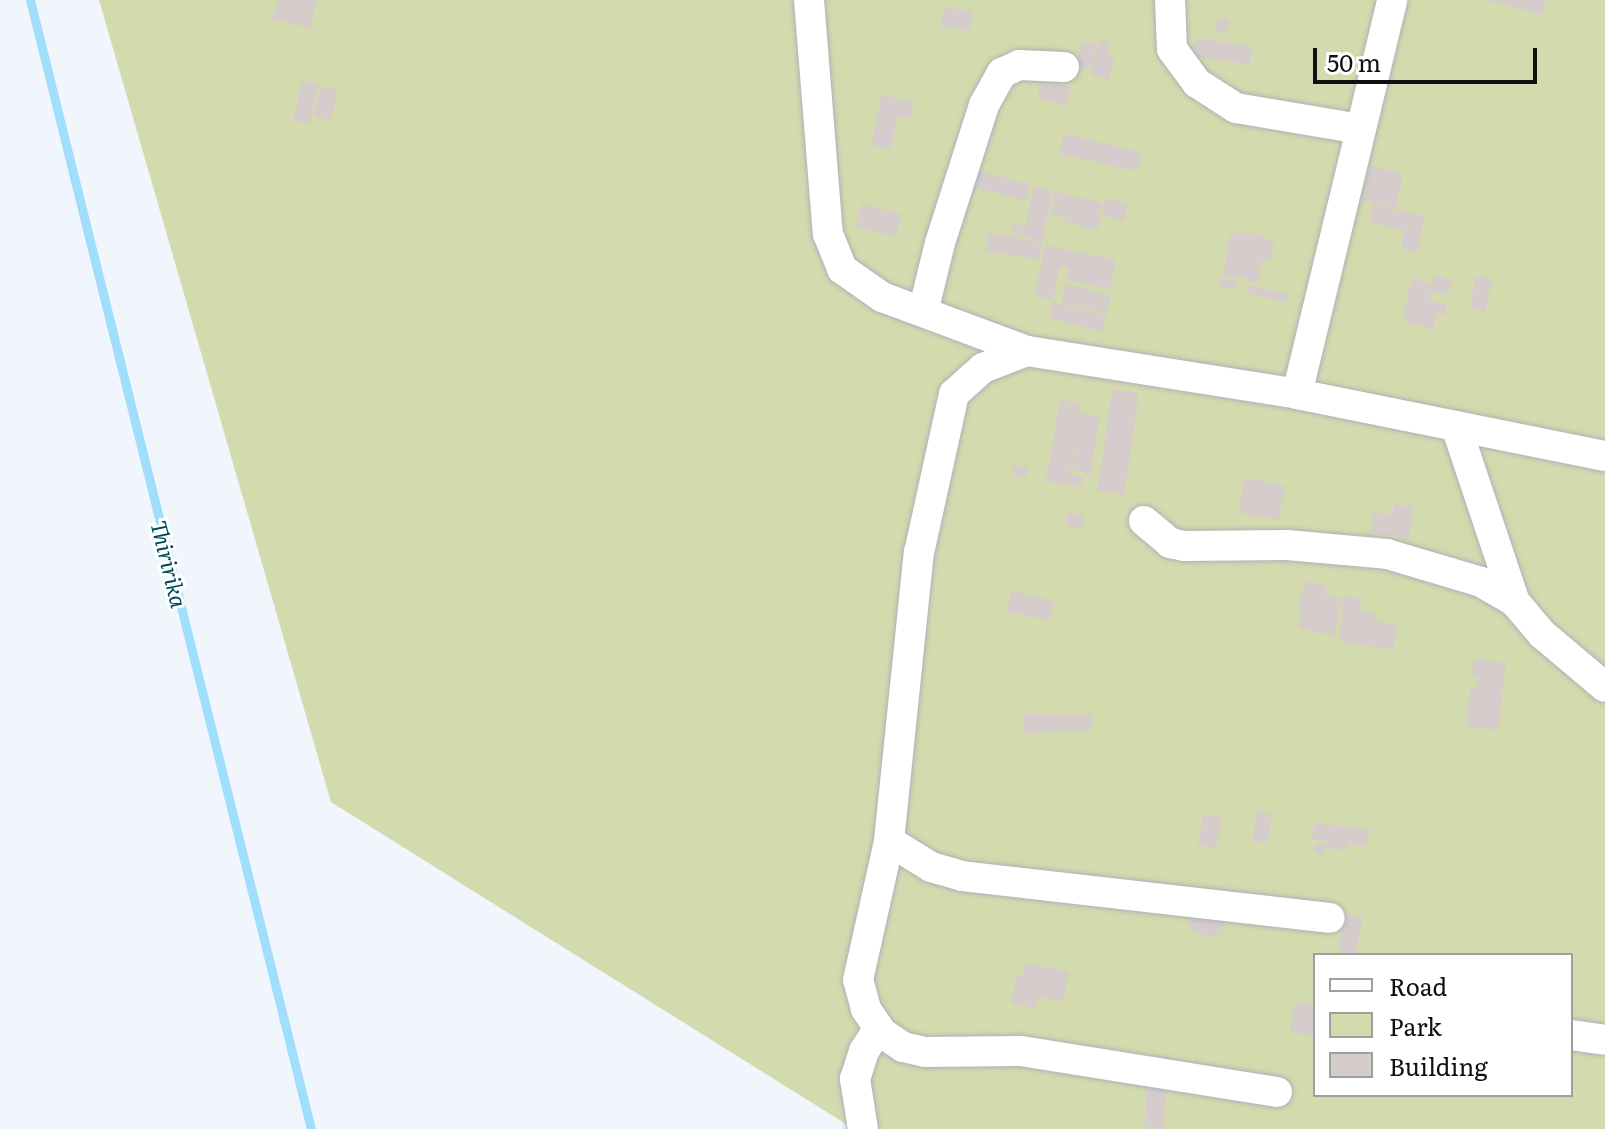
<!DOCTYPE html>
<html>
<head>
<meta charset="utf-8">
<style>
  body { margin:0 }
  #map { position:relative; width:1605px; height:1129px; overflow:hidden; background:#f0f6fc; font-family:Literata,serif }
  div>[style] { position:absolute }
  .green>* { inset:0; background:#d3daad }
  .stream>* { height:9px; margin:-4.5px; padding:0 4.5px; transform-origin:4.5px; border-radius:4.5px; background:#a0defb }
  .building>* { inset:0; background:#d5cccb; transform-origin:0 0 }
  .roads { filter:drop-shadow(0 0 2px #adb2b8) drop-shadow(0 0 2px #adb2b8) }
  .minor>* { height:30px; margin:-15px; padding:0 15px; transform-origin:15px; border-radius:15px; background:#fff }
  span { translate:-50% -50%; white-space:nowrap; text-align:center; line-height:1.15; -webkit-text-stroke:6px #fff; paint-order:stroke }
  .water-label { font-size:22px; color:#004860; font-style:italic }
  .legend { position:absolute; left:1313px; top:953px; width:260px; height:144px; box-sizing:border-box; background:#fff; border:2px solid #9f9fa0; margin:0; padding:10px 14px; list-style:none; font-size:24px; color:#0e1012 }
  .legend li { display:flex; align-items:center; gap:16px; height:40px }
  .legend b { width:40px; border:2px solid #9f9fa0 }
  .scale { position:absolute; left:1313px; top:48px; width:224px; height:36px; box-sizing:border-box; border:4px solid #0e1012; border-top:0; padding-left:10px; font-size:24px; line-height:28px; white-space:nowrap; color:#0e1012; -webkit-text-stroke:6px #fff; paint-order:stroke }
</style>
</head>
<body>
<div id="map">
  <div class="green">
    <i style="clip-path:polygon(evenodd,99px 0,1605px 0,1605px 1129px,854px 1129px,331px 802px,99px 0,1315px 955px,1571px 955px,1571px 1095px,1315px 1095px,1315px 955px)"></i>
  </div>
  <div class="stream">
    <i style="left:30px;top:0;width:1163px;rotate:76.02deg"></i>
  </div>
  <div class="building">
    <i style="clip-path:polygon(279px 0,317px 0,310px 28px,271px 19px)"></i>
    <i style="clip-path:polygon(1485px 0,1546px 0,1542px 15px)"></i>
    <i style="left:944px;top:7px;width:29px;height:19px;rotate:10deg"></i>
    <i style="left:1217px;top:18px;width:12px;height:14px;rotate:5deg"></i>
    <i style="left:1197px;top:38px;width:56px;height:18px;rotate:9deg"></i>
    <i style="clip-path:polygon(1099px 40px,1110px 43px,1107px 55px,1114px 56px,1109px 79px,1091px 75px,1094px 58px,1099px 55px,1096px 55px)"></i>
    <i style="clip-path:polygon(1081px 42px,1097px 44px,1091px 68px,1077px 66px)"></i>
    <i style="left:1042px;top:79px;width:31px;height:19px;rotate:17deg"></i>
    <i style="left:302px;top:81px;width:17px;height:40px;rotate:13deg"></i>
    <i style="left:321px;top:86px;width:17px;height:31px;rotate:13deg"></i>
    <i style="clip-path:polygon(882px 95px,914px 102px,911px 119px,898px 116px,891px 149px,871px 145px)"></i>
    <i style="left:1064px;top:134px;width:80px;height:20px;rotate:13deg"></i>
    <i style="clip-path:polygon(1369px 166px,1403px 173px,1396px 208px,1347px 197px,1350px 180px,1366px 183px)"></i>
    <i style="left:976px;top:170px;width:56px;height:17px;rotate:15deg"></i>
    <i style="clip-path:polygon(1034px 187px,1053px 191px,1042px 241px,1012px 234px,1014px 224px,1025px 226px)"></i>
    <i style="clip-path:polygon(1055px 192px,1103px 203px,1097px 230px,1064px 222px,1065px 217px,1050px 214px)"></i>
    <i style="left:1106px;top:198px;width:23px;height:18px;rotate:13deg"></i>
    <i style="left:861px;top:204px;width:41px;height:24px;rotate:13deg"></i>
    <i style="clip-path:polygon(1373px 204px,1425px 216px,1417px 252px,1401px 248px,1404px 230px,1369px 222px)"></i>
    <i style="left:989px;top:233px;width:54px;height:18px;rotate:10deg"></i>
    <i style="clip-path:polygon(1230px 233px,1255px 233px,1274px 242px,1271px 261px,1263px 258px,1261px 269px,1246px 262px,1260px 271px,1257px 285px,1242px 277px,1223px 276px)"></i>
    <i style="clip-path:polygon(1045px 245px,1116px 260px,1110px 289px,1067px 280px,1069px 269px,1060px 267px,1053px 300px,1035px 296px)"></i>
    <i style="clip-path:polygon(1435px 275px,1452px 280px,1448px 295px,1431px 291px,1429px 300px,1447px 305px,1445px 315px,1437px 313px,1433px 329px,1402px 321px,1412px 279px,1433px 284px)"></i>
    <i style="left:1476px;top:276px;width:16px;height:33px;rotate:11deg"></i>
    <i style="left:1219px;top:277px;width:19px;height:9px;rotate:12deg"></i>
    <i style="left:1066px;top:284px;width:46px;height:19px;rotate:15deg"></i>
    <i style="left:1249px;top:286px;width:39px;height:8px;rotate:12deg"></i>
    <i style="left:1053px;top:302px;width:55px;height:16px;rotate:15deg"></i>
    <i style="left:1112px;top:389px;width:27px;height:103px;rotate:8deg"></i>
    <i style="clip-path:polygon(1060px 400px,1081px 404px,1069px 474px,1083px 476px,1081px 487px,1046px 481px)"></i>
    <i style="left:1080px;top:413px;width:20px;height:58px;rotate:9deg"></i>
    <i style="left:1014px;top:465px;width:15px;height:10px;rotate:11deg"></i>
    <i style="left:1245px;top:478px;width:41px;height:35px;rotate:11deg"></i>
    <i style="clip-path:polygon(1394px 504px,1413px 507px,1409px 538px,1371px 533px,1373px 512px,1393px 515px)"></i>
    <i style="left:1067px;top:513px;width:17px;height:13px;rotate:7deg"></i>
    <i style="clip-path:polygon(1306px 581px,1327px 585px,1324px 595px,1342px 599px,1334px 636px,1298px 628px,1302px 612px,1297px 611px)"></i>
    <i style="left:1011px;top:591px;width:44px;height:21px;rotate:12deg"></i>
    <i style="clip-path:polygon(1344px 596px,1362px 599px,1360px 610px,1376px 614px,1375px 620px,1397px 627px,1393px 650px,1338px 641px,1342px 615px,1356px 618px,1341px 613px)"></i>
    <i style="clip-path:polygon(1474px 659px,1506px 663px,1498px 730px,1466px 726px,1471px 688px,1477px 688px,1478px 677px,1472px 676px)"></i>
    <i style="clip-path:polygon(1024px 714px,1092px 715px,1091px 731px,1024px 733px)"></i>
    <i style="left:1257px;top:812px;width:15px;height:29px;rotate:8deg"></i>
    <i style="left:1204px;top:814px;width:19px;height:31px;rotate:12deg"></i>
    <i style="clip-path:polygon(1314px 823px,1369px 830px,1367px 846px,1348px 844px,1348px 851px,1325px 848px,1324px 854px,1314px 853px,1316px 844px,1326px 845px,1326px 841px,1312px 839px)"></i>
    <i style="clip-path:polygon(1191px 911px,1225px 916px,1222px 935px,1214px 934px,1213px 938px,1188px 929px)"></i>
    <i style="clip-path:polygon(1337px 912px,1363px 917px,1355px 955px,1338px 955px,1342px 930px,1334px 929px)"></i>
    <i style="clip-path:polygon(1025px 963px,1069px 972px,1063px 1002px,1038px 997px,1035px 1008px,1011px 1003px,1016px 975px,1023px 976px)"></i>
    <i style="clip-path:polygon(1295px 1002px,1315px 1006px,1315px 1036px,1290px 1032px)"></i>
    <i style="left:1147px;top:1085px;width:19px;height:44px;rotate:3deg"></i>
  </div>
  <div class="roads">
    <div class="minor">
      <i style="left:809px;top:0;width:235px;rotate:85.4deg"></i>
      <i style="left:828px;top:234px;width:38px;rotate:68deg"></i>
      <i style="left:842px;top:269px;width:49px;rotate:35deg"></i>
      <i style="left:882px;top:297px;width:155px;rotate:20.4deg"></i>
      <i style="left:1170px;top:0;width:49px;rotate:87.7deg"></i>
      <i style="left:1172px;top:49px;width:42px;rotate:53.7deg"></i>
      <i style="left:1197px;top:83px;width:46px;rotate:32.7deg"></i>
      <i style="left:1236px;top:108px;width:126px;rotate:9.6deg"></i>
      <i style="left:923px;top:312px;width:71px;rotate:-76.2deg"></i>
      <i style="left:940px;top:243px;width:145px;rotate:-72.3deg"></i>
      <i style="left:984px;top:105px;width:37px;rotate:-61deg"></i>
      <i style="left:1002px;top:73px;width:19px;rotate:-25deg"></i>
      <i style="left:1019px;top:65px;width:45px;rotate:2.5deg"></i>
      <i style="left:1297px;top:394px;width:405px;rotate:-76.4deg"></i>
      <i style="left:1456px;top:426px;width:186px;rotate:71.5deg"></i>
      <i style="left:1515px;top:602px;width:42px;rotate:49.8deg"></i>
      <i style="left:1542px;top:634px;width:82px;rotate:40.1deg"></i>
      <i style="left:1144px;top:521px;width:34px;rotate:40deg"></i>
      <i style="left:1170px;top:543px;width:14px;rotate:12deg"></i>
      <i style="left:1184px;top:546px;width:103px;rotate:-0.6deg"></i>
      <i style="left:1287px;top:545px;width:100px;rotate:5.1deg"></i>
      <i style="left:1387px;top:554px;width:98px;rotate:16.6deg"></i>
      <i style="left:1481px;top:582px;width:39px;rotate:30deg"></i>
      <i style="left:889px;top:841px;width:49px;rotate:31.8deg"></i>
      <i style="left:931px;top:867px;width:32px;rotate:16deg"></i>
      <i style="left:962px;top:876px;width:370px;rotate:6.5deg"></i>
      <i style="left:1571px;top:1035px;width:34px;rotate:8deg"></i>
      <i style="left:1277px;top:1092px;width:260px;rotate:-170.9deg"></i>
      <i style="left:1020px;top:1051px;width:95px;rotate:179.4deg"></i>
      <i style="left:925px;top:1052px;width:23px;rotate:-167deg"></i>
      <i style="left:903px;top:1047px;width:25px;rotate:-146deg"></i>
      <i style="left:882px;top:1033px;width:29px;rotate:-124deg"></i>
      <i style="left:866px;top:1009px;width:30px;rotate:-105deg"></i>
      <i style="left:858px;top:980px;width:142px;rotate:-77.4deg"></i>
      <i style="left:889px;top:841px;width:290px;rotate:-84.1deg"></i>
      <i style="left:919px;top:553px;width:163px;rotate:-77.6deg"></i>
      <i style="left:954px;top:394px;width:39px;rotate:-42deg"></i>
      <i style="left:983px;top:368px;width:47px;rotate:-21.1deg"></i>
      <i style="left:1027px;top:351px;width:273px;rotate:9deg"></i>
      <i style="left:1297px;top:394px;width:314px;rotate:11.4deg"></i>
      <i style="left:863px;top:1129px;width:51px;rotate:-99.1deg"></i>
      <i style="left:855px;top:1079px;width:29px;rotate:-72deg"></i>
      <i style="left:864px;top:1051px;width:27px;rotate:-57deg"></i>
    </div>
  </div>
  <div class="water-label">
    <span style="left:170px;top:564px;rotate:76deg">Thiririka</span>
  </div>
  <ul class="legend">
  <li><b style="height:10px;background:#fff"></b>Road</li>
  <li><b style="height:22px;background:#d3daad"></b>Park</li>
  <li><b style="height:22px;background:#d5cccb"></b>Building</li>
  </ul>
  <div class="scale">50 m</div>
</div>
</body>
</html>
